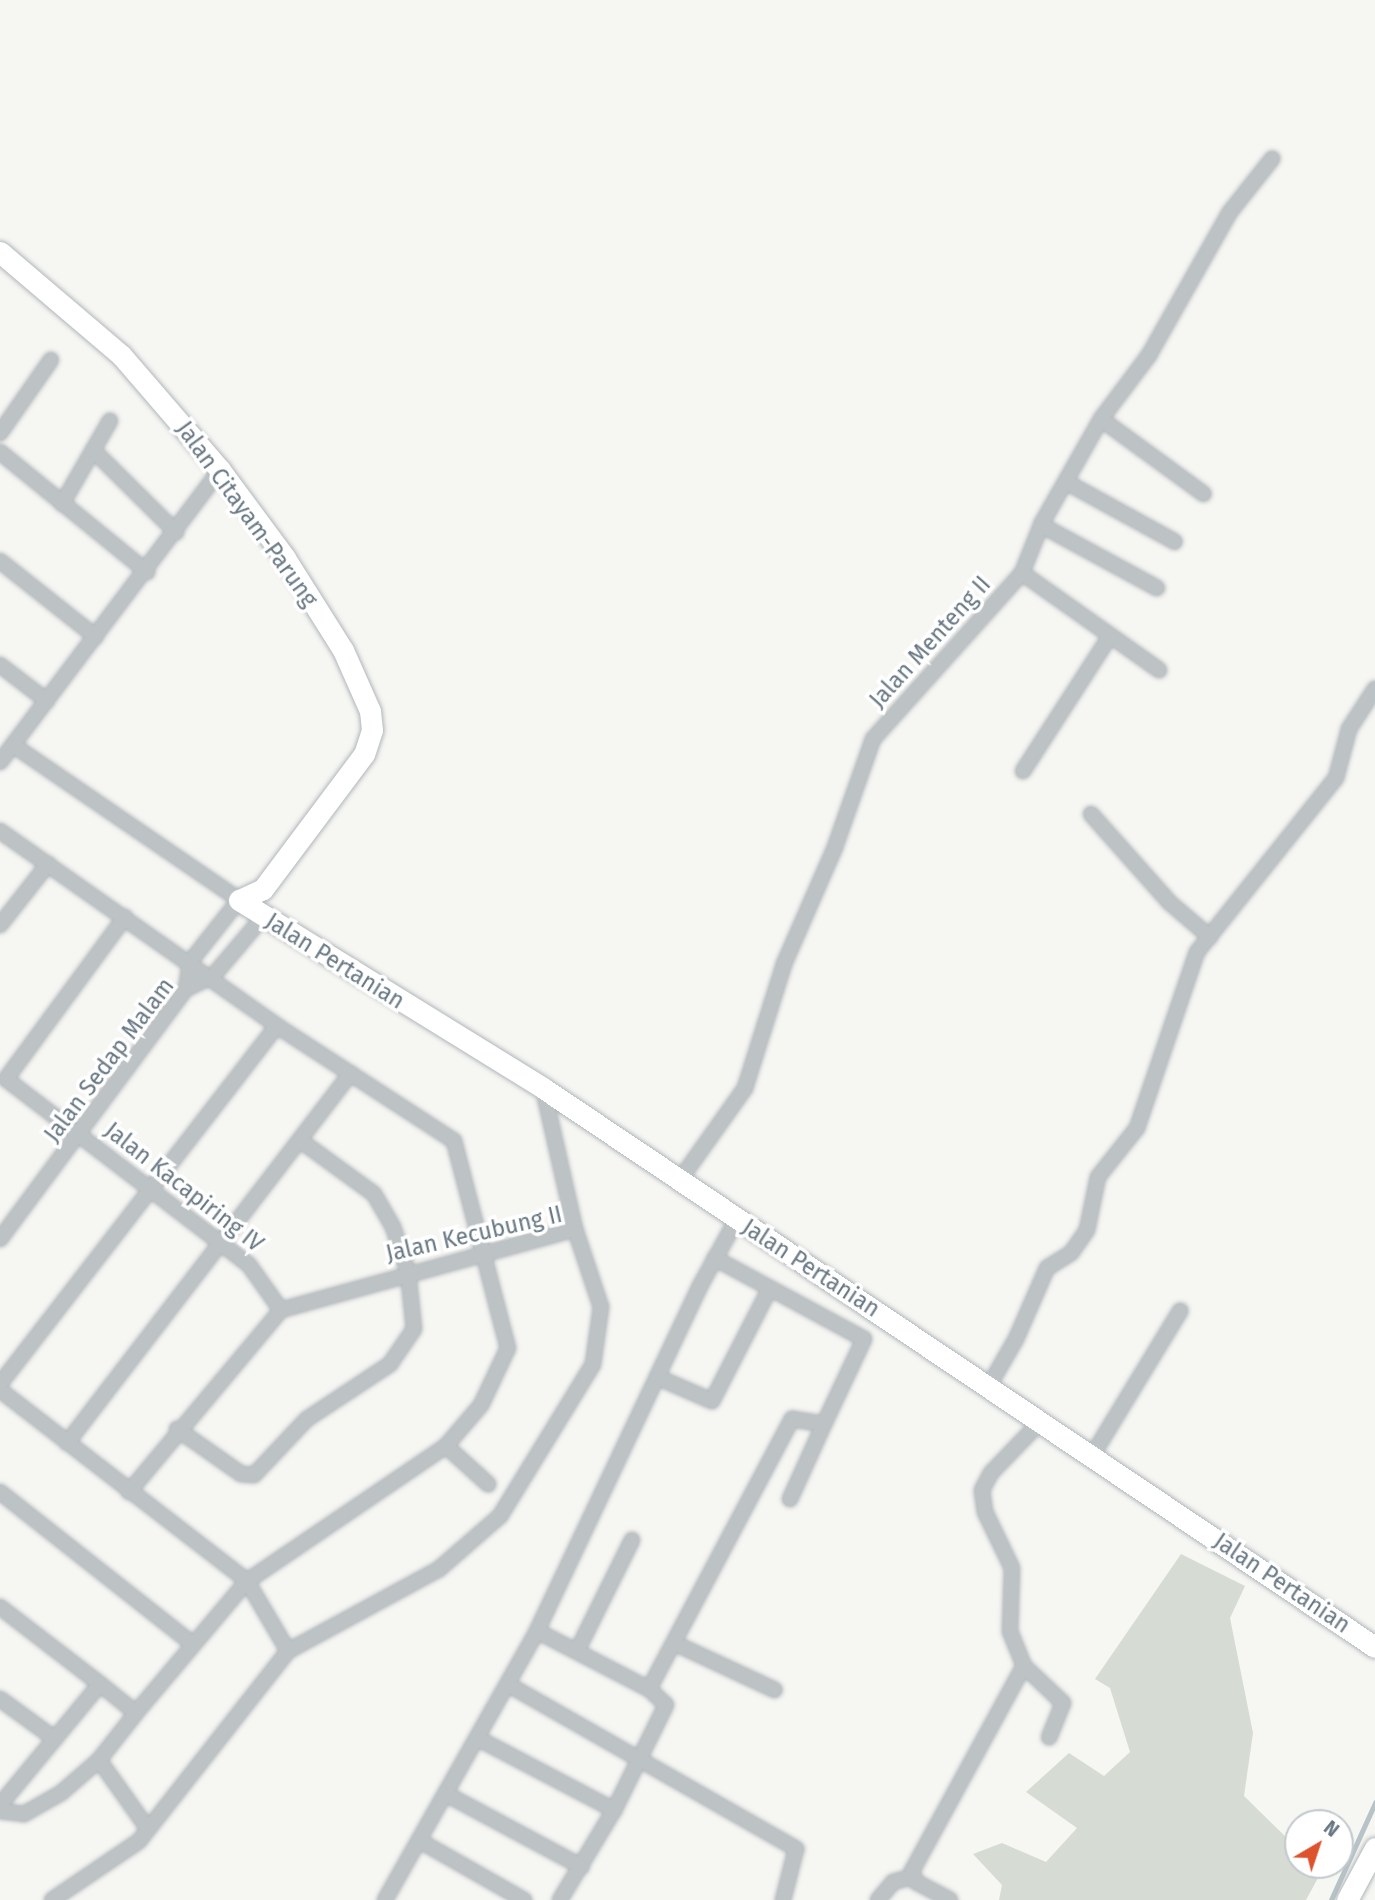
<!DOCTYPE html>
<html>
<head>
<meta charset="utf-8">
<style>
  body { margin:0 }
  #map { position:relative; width:1375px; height:1900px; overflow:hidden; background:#f6f6f3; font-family:"Fira Sans",sans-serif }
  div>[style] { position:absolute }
  .green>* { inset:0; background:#d6dbd3 }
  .stream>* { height:4.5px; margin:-2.25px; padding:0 2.25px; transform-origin:2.25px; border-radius:2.25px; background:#b7c3c7 }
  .roads { filter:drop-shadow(0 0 2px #b0b6ba) drop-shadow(0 0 2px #b0b6ba) }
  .street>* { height:14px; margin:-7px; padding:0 7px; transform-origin:7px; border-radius:7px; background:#bdc2c5 }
  .secondary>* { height:21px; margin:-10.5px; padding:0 10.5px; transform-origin:10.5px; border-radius:10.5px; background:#fff }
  span { translate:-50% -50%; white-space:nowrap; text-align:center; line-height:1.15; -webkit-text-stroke:7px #fff; paint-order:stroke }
  .street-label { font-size:23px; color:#677783 }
  .north { position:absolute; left:1284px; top:1809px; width:70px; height:70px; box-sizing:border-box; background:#fff; border:2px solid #c2c9cd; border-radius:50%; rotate:39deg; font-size:19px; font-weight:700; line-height:28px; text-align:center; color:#677783 }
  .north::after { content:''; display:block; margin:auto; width:24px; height:32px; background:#dc532e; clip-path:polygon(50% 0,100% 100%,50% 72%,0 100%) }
</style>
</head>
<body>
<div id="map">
  <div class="green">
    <i style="clip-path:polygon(1181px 1554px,1245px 1586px,1230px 1618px,1253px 1733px,1244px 1796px,1292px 1843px,1298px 1839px,1298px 1865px,1325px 1865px,1306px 1900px,999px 1900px,1002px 1885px,973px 1854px,1002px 1843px,1046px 1862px,1077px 1828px,1026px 1792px,1069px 1753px,1104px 1776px,1130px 1752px,1110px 1688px,1095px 1679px)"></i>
  </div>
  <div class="stream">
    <i style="left:1331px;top:1900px;width:107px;rotate:-65.6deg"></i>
  </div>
  <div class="roads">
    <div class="street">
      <i style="left:1101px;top:419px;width:127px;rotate:36.1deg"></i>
      <i style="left:0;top:433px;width:89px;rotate:-55.1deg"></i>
      <i style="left:93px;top:450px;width:117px;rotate:44.7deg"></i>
      <i style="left:0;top:452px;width:190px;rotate:39.2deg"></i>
      <i style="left:1066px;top:482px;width:124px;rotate:28.8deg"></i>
      <i style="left:62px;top:504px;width:96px;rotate:-60deg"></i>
      <i style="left:1041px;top:525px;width:132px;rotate:28.5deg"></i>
      <i style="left:0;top:561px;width:122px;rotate:38.4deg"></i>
      <i style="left:1022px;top:573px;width:168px;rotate:35.3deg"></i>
      <i style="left:0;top:665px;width:59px;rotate:37.5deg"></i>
      <i style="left:13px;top:745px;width:274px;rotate:34.4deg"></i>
      <i style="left:239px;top:900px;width:79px;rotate:128.3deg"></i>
      <i style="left:190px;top:962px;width:27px;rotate:98deg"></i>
      <i style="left:0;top:762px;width:366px;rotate:-53deg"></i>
      <i style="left:1023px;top:771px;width:161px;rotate:-57.2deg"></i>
      <i style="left:1091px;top:814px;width:118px;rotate:48.4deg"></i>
      <i style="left:1169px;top:902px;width:54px;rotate:40.5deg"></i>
      <i style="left:0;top:831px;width:339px;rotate:35.1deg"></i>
      <i style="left:277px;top:1026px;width:211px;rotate:33deg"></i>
      <i style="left:454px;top:1141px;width:214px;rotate:75.4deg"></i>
      <i style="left:508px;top:1348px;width:63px;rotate:115.3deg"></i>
      <i style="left:481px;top:1405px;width:54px;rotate:130.5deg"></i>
      <i style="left:446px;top:1446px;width:240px;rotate:145.8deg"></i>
      <i style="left:247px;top:1581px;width:172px;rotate:130.1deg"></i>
      <i style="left:136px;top:1713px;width:46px;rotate:-141.1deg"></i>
      <i style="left:125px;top:917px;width:201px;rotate:126.3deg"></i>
      <i style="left:6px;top:1079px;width:306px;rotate:37.4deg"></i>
      <i style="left:249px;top:1265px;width:55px;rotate:54.6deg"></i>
      <i style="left:0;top:925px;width:78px;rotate:-51.8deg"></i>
      <i style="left:543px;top:1088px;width:145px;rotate:77.2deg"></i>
      <i style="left:679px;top:1181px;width:114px;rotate:-54.6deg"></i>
      <i style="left:745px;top:1088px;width:130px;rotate:-72.5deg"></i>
      <i style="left:784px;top:964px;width:128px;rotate:-66.4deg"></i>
      <i style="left:835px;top:847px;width:114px;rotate:-70.6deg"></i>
      <i style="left:873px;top:739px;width:223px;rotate:-48.1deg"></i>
      <i style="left:1022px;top:573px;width:54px;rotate:-68.2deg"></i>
      <i style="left:1042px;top:523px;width:120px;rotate:-60.4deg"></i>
      <i style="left:1101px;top:419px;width:80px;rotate:-53.1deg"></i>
      <i style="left:1149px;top:355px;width:164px;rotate:-60.5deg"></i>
      <i style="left:1230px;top:212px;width:68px;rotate:-51.6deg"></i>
      <i style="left:0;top:1239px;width:312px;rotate:-53.4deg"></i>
      <i style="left:186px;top:989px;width:30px;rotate:-26deg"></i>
      <i style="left:213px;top:976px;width:77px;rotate:-49.7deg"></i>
      <i style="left:657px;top:1377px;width:60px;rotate:23.6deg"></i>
      <i style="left:712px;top:1401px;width:125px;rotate:-62.8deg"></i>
      <i style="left:0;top:1384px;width:453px;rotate:-52.3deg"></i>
      <i style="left:990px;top:1384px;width:52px;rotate:-60deg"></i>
      <i style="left:1016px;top:1339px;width:77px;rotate:-66.4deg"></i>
      <i style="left:1047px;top:1268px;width:28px;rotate:-32deg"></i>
      <i style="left:1071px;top:1253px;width:28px;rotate:-55deg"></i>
      <i style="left:1087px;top:1230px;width:54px;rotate:-78.3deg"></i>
      <i style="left:1098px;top:1177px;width:63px;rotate:-51.5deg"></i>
      <i style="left:1137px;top:1128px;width:186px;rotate:-71.2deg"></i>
      <i style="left:1197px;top:952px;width:223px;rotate:-51.4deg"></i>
      <i style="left:1336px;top:778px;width:51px;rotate:-75.1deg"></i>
      <i style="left:1349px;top:729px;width:48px;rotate:-57deg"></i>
      <i style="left:0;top:1390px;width:312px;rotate:37.7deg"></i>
      <i style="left:247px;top:1581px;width:81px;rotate:59.6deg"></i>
      <i style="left:177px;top:1429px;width:78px;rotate:35.1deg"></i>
      <i style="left:241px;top:1474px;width:13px;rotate:4deg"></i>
      <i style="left:254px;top:1475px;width:77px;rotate:-46.6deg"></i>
      <i style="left:307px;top:1419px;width:100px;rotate:-33.5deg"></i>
      <i style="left:390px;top:1364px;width:42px;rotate:-55.6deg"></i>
      <i style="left:414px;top:1329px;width:57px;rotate:-96deg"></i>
      <i style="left:408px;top:1272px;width:47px;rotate:-108.4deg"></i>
      <i style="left:393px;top:1227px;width:38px;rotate:-120deg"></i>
      <i style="left:374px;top:1194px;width:90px;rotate:-144deg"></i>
      <i style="left:67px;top:1443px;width:466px;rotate:-52.5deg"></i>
      <i style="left:446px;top:1446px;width:57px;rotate:42.1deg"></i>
      <i style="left:1092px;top:1456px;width:170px;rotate:-58.7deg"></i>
      <i style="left:0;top:1492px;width:243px;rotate:38.3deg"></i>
      <i style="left:790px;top:1499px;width:82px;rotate:-65.6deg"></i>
      <i style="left:0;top:1607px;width:126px;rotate:37.6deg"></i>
      <i style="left:100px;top:1684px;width:157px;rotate:129.6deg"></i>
      <i style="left:537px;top:1631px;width:126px;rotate:27.4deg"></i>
      <i style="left:649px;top:1689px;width:23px;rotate:43deg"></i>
      <i style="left:666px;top:1705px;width:117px;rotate:116.3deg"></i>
      <i style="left:614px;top:1810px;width:105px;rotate:121deg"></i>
      <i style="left:674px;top:1643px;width:111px;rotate:25deg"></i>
      <i style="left:577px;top:1651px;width:124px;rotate:-63.6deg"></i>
      <i style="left:1024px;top:1666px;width:54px;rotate:43.5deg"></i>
      <i style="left:1063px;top:1703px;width:37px;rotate:112deg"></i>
      <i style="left:509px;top:1685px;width:331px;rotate:29.7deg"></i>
      <i style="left:796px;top:1849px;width:53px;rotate:104.3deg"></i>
      <i style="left:649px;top:1689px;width:306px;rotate:-62.1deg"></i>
      <i style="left:792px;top:1419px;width:32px;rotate:9deg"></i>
      <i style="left:824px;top:1424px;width:94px;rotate:-64.8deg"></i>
      <i style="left:864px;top:1339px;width:170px;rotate:-151.6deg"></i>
      <i style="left:0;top:1699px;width:68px;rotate:36deg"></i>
      <i style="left:136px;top:1713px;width:60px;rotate:128.2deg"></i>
      <i style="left:99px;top:1760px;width:85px;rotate:54.6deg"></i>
      <i style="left:479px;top:1739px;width:153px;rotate:27.7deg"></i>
      <i style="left:446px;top:1794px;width:154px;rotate:28.2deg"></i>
      <i style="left:0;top:1811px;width:24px;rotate:7deg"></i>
      <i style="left:24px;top:1814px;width:43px;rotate:-29.6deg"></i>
      <i style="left:61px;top:1793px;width:50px;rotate:-41deg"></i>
      <i style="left:420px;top:1841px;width:120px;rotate:29.6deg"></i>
      <i style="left:52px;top:1900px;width:105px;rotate:-34.1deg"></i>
      <i style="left:139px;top:1841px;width:241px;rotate:-51.9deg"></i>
      <i style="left:288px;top:1651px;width:172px;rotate:-28.5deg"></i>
      <i style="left:439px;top:1569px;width:81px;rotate:-41deg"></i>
      <i style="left:500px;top:1516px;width:178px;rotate:-58.5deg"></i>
      <i style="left:593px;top:1364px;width:58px;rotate:-82deg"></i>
      <i style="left:601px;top:1307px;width:82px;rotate:-108.4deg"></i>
      <i style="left:575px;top:1229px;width:305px;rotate:164.6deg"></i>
      <i style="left:281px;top:1310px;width:237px;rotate:129.9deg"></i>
      <i style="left:385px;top:1900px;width:309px;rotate:-60.5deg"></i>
      <i style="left:537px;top:1631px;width:382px;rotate:-64.7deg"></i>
      <i style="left:700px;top:1286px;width:77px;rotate:-61.1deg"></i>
      <i style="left:878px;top:1900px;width:23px;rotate:-50deg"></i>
      <i style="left:893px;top:1882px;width:20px;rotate:-15deg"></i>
      <i style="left:950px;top:1900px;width:38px;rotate:-152deg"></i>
      <i style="left:916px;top:1882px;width:12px;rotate:-110deg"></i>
      <i style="left:912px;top:1871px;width:234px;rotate:-61.4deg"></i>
      <i style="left:1024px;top:1666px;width:37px;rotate:-112deg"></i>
      <i style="left:1010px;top:1632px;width:64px;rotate:-88.2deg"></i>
      <i style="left:1012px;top:1568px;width:62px;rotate:-115.7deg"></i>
      <i style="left:985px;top:1512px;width:22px;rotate:-98deg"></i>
      <i style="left:982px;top:1490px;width:19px;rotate:-62deg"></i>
      <i style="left:991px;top:1473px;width:71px;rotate:-46.1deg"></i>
    </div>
    <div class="secondary">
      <i style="left:0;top:252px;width:160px;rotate:40.4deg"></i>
      <i style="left:122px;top:356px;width:150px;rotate:49.3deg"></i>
      <i style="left:220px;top:470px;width:109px;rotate:53.5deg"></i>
      <i style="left:285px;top:558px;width:109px;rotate:57.8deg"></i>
      <i style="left:343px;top:650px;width:67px;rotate:66.1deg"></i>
      <i style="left:370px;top:711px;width:19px;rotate:84deg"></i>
      <i style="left:372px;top:730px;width:25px;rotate:108deg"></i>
      <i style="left:364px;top:754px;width:169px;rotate:126.8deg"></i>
      <i style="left:263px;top:889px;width:26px;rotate:155deg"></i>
      <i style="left:239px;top:900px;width:357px;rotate:31.7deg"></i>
      <i style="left:543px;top:1088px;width:1002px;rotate:33.9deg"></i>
      <i style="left:1347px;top:1900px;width:59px;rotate:-61.7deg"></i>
    </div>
  </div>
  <div class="street-label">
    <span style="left:247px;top:514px;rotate:54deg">Jalan Citayam-Parung</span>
    <span style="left:930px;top:642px;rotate:-48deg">Jalan Menteng II</span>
    <span style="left:335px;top:961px;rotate:32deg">Jalan Pertanian</span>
    <span style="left:109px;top:1060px;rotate:-53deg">Jalan Sedap Malam</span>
    <span style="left:184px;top:1187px;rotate:38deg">Jalan Kacapiring IV</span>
    <span style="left:474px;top:1234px;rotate:-13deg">Jalan Kecubung II</span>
    <span style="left:811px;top:1268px;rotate:33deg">Jalan Pertanian</span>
    <span style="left:1282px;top:1583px;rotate:34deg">Jalan Pertanian</span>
  </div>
  <div class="north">N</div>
</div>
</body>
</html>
